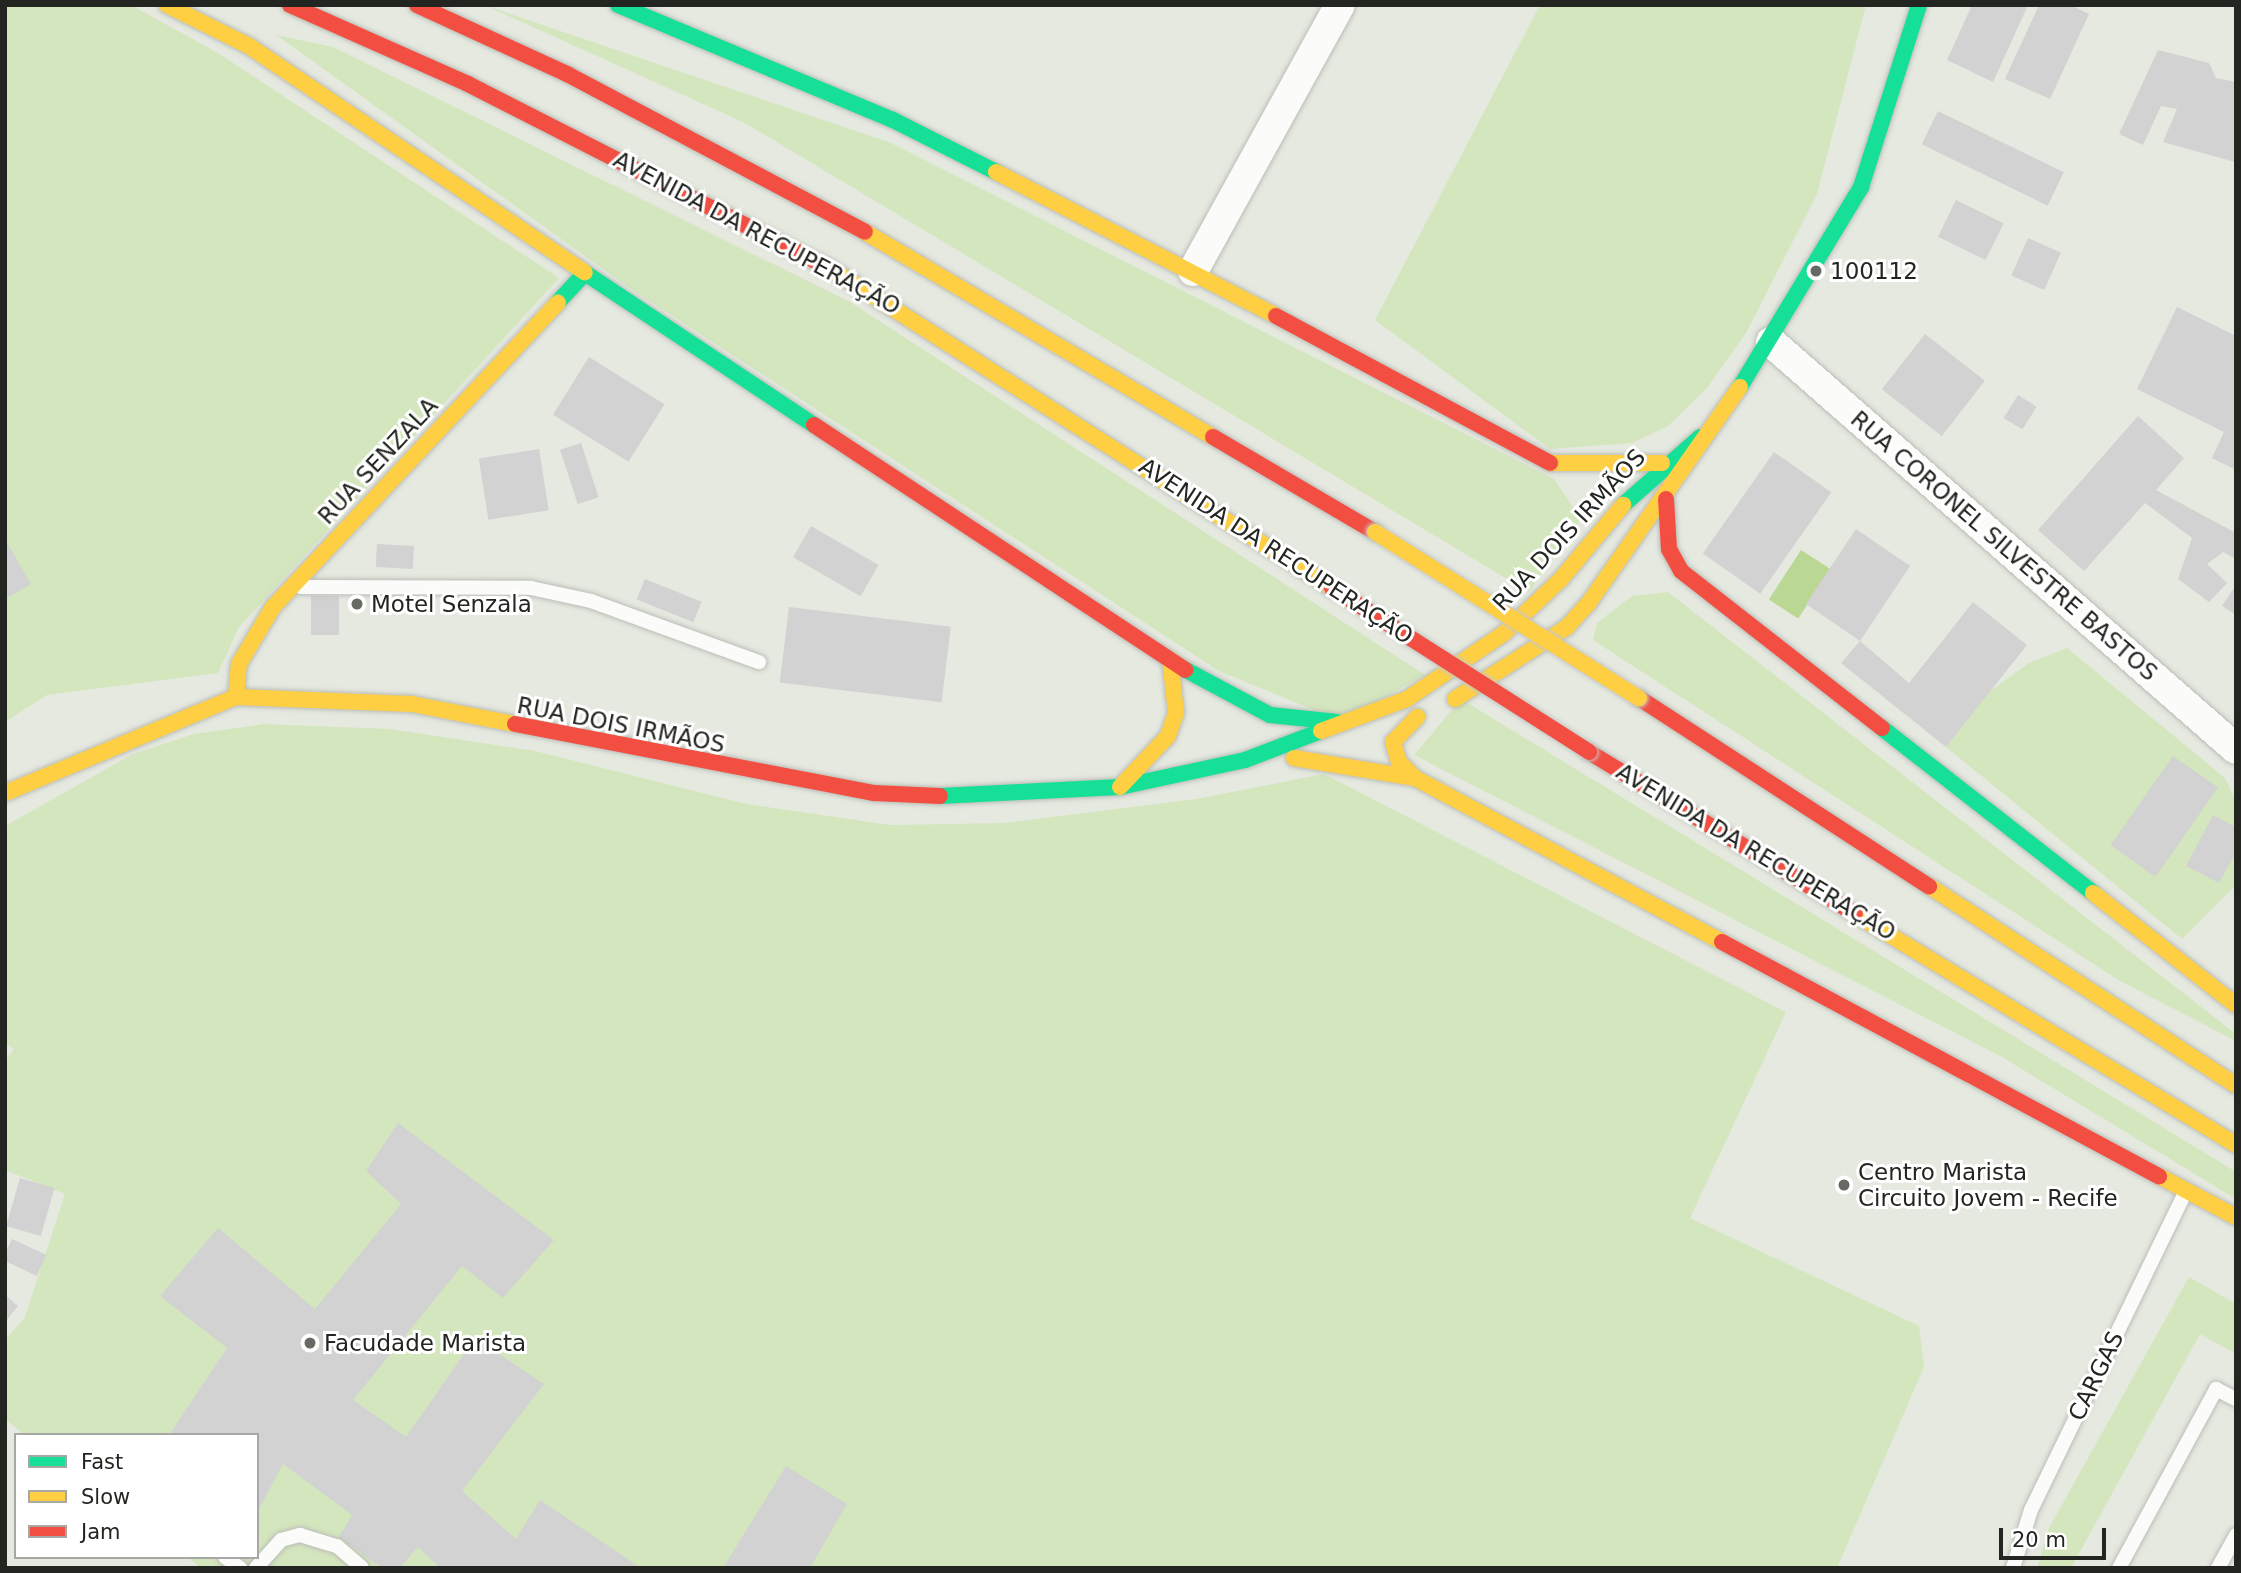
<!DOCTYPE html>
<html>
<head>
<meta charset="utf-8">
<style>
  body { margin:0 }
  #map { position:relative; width:2241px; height:1573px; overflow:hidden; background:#e5e9e0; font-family:"DejaVu Sans",sans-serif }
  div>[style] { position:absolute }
  .green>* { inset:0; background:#d4e6be }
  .water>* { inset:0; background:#bad793; transform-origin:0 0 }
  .building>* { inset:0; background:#d1d2d1; transform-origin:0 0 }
  .roads { filter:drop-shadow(0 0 2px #bbbeb7) drop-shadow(0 0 2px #bbbeb7) }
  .lane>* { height:14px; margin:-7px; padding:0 7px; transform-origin:7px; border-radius:7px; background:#fbfcfa }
  .street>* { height:30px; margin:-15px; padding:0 15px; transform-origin:15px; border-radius:15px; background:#fbfcfa }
  .fast>* { height:16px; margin:-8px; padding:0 8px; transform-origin:8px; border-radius:8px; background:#16e098 }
  .slow>* { height:16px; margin:-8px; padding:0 8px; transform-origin:8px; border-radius:8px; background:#ffcf43 }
  .jam>* { height:16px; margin:-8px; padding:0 8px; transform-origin:8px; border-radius:8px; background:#f24e42 }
  .bridges { filter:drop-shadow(0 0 2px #c5c7c3) drop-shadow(0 0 2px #c5c7c3) }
  .slow-bridge>* { height:16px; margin:-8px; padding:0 8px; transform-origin:8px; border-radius:8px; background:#ffcf43 }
  .jam-bridge>* { height:16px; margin:-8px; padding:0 8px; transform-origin:8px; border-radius:8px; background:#f24e42 }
  .dots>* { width:19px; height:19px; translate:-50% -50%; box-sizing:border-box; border:4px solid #fff; border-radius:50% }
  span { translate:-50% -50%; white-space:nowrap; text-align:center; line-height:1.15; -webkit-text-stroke:6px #fff; paint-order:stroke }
  .street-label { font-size:23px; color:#232620 }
  .poi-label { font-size:23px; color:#232620 }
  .left { translate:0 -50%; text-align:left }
  .frame { position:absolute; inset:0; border:7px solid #232620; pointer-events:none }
  .legend { position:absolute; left:14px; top:1433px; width:245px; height:126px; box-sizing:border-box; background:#fff; border:2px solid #a7a8a6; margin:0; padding:9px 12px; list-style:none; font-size:21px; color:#232620 }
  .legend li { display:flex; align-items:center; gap:14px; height:35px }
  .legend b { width:35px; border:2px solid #a7a8a6 }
  .scale { position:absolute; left:1999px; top:1528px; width:107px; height:32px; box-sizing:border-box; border:4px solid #232620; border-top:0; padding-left:9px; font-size:21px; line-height:24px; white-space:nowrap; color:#232620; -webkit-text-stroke:5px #fff; paint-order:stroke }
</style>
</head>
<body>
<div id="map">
  <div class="green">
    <i style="clip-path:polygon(5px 5px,131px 5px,218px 53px,559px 278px,239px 627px,218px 673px,47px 695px,5px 722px)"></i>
    <i style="clip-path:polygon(484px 5px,891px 143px,1554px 479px,1581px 519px,1529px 592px,743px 122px)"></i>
    <i style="clip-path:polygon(1540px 5px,1866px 5px,1817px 194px,1746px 333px,1707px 388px,1668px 426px,1632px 443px,1550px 449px,1375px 320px)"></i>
    <i style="clip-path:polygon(276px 35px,333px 47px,850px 302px,1425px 675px,1341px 721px,1219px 671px,631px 289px)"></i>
    <i style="clip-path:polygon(1668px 592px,2236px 1034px,2236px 1041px,2120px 981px,1593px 640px,1597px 623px,1632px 596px)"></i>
    <i style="clip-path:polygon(2067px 648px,2225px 778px,2236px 801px,2236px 885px,2182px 939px,1946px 747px,1989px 692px,2029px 663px)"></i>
    <i style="clip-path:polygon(1461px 699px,2236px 1172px,2236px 1199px,2002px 1057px,1414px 755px)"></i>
    <i style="clip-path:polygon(264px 724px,390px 729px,535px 751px,746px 804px,890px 825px,1004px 823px,1196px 799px,1324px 774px,1786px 1012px,1690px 1218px,1919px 1326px,1924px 1367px,1837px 1568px,201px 1568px,187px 1557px,257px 1557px,257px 1435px,25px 1435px,5px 1419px,5px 1340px,25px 1317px,65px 1194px,5px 1170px,5px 1061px,14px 1049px,5px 1043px,5px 826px,133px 754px,194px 734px)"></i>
    <i style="clip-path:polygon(2189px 1277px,2236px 1304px,2236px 1354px,2200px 1334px,2071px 1568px,2037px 1568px,2049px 1528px)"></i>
  </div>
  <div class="water">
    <i style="left:1801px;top:550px;width:35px;height:59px;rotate:33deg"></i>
  </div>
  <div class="building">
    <i style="clip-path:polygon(1972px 5px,2028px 5px,1993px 82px,1947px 60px)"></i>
    <i style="clip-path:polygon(2039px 5px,2070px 5px,2089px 14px,2050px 99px,2005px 79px)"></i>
    <i style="clip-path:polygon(2158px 50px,2209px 63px,2216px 78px,2236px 82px,2235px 162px,2163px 142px,2177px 109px,2161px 106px,2143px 145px,2119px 134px)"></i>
    <i style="left:1938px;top:111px;width:140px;height:37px;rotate:26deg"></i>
    <i style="left:1956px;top:200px;width:53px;height:41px;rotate:26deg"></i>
    <i style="left:2028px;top:238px;width:36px;height:41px;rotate:24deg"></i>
    <i style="clip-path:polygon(2177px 307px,2236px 336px,2236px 470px,2212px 458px,2224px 432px,2137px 389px)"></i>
    <i style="left:1925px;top:334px;width:76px;height:70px;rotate:38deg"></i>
    <i style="left:589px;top:357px;width:89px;height:68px;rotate:32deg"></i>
    <i style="left:2018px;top:395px;width:22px;height:27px;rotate:32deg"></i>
    <i style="clip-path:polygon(2138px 416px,2184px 458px,2156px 490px,2236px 533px,2236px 559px,2223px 552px,2207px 564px,2227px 583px,2209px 602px,2178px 579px,2192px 538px,2145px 503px,2084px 571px,2038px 530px)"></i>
    <i style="left:581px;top:443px;width:57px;height:22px;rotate:72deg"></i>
    <i style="left:539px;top:449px;width:62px;height:61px;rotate:81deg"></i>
    <i style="left:1774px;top:452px;width:70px;height:124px;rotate:35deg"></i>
    <i style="left:811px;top:526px;width:78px;height:36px;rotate:30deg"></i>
    <i style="clip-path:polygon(1856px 529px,1910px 566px,1860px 641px,1909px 683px,1973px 602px,2027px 645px,1946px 747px,1841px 663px,1860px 641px,1806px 604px)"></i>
    <i style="clip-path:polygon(5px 539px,31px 584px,5px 599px)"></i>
    <i style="left:377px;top:544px;width:37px;height:23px;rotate:3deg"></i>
    <i style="left:645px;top:579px;width:61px;height:22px;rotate:22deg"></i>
    <i style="clip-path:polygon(2236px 585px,2236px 615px,2222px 606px)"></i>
    <i style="left:311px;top:596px;width:28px;height:39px"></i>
    <i style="left:789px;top:607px;width:163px;height:76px;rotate:7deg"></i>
    <i style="left:2173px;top:756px;width:55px;height:109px;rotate:35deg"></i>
    <i style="clip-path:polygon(2213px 815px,2236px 827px,2236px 852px,2219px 883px,2186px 866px)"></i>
    <i style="clip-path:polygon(398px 1123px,554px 1240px,503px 1298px,462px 1266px,353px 1400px,406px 1437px,475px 1338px,544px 1384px,462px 1491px,516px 1539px,540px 1500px,641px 1568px,440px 1568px,418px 1547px,400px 1568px,382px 1568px,339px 1537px,352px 1515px,283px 1464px,257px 1513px,257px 1435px,169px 1435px,227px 1348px,160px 1296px,218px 1228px,315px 1309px,401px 1204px,366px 1171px)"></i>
    <i style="left:20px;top:1178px;width:36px;height:50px;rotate:16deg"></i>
    <i style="left:12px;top:1239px;width:38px;height:23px;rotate:25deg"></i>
    <i style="clip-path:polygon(5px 1295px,18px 1306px,5px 1322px)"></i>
    <i style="clip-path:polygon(786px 1466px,847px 1504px,810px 1568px,723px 1568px)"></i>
  </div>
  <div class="roads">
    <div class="lane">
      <i style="left:301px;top:587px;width:230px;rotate:0.2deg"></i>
      <i style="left:531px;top:588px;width:61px;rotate:12.2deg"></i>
      <i style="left:591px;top:601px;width:179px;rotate:20deg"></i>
      <i style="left:225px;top:1557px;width:19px;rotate:36deg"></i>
      <i style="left:256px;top:1568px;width:38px;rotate:-48deg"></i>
      <i style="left:281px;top:1540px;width:20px;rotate:-15deg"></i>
      <i style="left:300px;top:1535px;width:39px;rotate:17deg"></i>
      <i style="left:337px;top:1546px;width:33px;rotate:41deg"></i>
      <i style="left:2013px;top:1568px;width:61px;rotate:-72.8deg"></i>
      <i style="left:2031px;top:1510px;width:352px;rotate:-64.1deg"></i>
      <i style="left:2119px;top:1568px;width:204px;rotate:-61.5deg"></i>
      <i style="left:2216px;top:1389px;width:22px;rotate:27deg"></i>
      <i style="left:2218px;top:1568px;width:38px;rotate:-61deg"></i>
    </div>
    <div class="street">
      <i style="left:1193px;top:271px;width:304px;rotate:-61.1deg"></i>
      <i style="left:1771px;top:342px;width:618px;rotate:41.19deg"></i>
    </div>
    <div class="fast">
      <i style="left:618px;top:5px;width:298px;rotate:22.7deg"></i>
      <i style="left:893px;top:120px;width:115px;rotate:26.8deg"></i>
      <i style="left:558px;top:302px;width:40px;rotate:-47deg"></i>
      <i style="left:585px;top:273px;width:275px;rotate:33.6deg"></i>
      <i style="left:1740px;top:387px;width:234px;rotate:-58.8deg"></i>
      <i style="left:1861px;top:187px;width:191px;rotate:-72.3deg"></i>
      <i style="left:1623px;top:505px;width:103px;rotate:-41.4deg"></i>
      <i style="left:1186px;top:670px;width:95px;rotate:28.2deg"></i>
      <i style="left:1270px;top:715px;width:68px;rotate:5.9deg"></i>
      <i style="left:1882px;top:728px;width:268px;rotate:38deg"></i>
      <i style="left:940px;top:796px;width:180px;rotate:-2.9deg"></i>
      <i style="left:1120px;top:787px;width:128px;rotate:-12.2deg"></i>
      <i style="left:1245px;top:760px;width:81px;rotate:-20.9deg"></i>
    </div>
    <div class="slow">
      <i style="left:167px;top:5px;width:92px;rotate:26.6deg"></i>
      <i style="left:249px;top:46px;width:405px;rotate:34deg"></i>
      <i style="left:996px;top:172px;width:315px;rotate:27.2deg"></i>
      <i style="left:865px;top:232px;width:404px;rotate:30.5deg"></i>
      <i style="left:831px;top:269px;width:594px;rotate:32.49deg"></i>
      <i style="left:1550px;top:463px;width:112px"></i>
      <i style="left:236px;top:697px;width:33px;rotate:-85deg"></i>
      <i style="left:239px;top:664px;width:66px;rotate:-59.2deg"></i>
      <i style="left:273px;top:607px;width:417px;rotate:-46.9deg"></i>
      <i style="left:1455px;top:699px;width:133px;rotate:-32.7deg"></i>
      <i style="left:1567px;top:627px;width:31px;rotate:-48deg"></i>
      <i style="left:1588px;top:604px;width:265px;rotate:-55deg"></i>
      <i style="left:1321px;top:731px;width:92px;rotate:-20.4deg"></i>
      <i style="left:1407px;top:699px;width:116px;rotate:-34.1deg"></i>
      <i style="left:1503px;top:634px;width:80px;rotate:-43.5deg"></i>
      <i style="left:1561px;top:579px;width:97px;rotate:-50deg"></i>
      <i style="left:1294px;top:758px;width:123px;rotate:9.4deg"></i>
      <i style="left:1415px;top:778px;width:348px;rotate:28.1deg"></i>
      <i style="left:1415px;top:778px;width:23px;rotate:-135deg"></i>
      <i style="left:1399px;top:762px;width:21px;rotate:-107deg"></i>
      <i style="left:1393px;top:742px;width:35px;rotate:-46deg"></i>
      <i style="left:1120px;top:787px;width:70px;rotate:-46.7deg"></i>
      <i style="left:1168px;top:736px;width:24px;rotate:-71deg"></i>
      <i style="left:1176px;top:713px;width:54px;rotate:-96.3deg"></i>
      <i style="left:5px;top:793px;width:250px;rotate:-22.6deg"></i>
      <i style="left:236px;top:697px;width:176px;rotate:2.3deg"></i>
      <i style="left:412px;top:704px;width:105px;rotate:11deg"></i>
      <i style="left:1929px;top:886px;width:366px;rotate:33deg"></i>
      <i style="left:2093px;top:893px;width:182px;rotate:38.1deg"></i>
      <i style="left:1855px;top:914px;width:446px;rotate:31.2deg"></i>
      <i style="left:2159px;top:1176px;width:87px;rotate:28deg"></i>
    </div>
    <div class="jam">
      <i style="left:290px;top:5px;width:195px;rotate:23.9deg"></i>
      <i style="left:468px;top:84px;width:407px;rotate:27deg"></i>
      <i style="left:417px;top:5px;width:165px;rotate:24.7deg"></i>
      <i style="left:567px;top:74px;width:337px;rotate:27.9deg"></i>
      <i style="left:1276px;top:316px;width:311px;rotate:28.2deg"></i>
      <i style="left:814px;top:425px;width:445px;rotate:33.4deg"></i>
      <i style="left:1213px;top:437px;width:188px;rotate:30.4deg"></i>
      <i style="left:1666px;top:499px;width:50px;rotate:86.6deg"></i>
      <i style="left:1669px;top:549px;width:25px;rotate:61deg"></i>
      <i style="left:1681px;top:571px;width:255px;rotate:38deg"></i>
      <i style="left:1639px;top:698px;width:346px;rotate:33deg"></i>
      <i style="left:515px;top:724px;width:366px;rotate:10.9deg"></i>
      <i style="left:874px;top:793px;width:66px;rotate:2.6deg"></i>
      <i style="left:1589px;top:752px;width:311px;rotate:31.3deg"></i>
      <i style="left:1722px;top:942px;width:496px;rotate:28.2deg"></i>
    </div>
  </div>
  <div class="bridges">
    <div class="slow-bridge">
      <i style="left:1375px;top:532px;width:312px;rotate:32.2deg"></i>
    </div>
    <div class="jam-bridge">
      <i style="left:1332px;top:588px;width:305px;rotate:32.5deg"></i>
    </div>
  </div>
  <div class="dots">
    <i style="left:1816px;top:271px;background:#676a63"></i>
    <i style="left:357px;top:604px;background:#676a63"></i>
    <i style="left:1844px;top:1185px;background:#676a63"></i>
    <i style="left:310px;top:1343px;background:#676a63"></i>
  </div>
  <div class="street-label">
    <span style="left:757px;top:233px;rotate:28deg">AVENIDA DA RECUPERAÇÃO</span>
    <span style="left:378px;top:461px;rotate:-47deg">RUA SENZALA</span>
    <span style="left:1569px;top:530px;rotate:-47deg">RUA DOIS IRMÃOS</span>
    <span style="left:2004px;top:546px;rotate:41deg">RUA CORONEL SILVESTRE BASTOS</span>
    <span style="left:1276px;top:551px;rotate:33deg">AVENIDA DA RECUPERAÇÃO</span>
    <span style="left:621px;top:725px;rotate:11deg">RUA DOIS IRMÃOS</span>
    <span style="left:1756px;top:852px;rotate:31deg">AVENIDA DA RECUPERAÇÃO</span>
    <span style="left:2096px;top:1376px;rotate:-64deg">CARGAS</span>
  </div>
  <div class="poi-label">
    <span class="left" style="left:1830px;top:271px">100112</span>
    <span class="left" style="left:371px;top:604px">Motel Senzala</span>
    <span class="left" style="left:1858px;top:1185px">Centro Marista<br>Circuito Jovem - Recife</span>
    <span class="left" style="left:324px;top:1343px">Facudade Marista</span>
  </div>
  <div class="frame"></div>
  <ul class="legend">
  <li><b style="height:9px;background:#16e098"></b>Fast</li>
  <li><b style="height:9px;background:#ffcf43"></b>Slow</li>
  <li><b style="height:9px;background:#f24e42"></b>Jam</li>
  </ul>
  <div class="scale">20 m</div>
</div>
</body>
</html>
